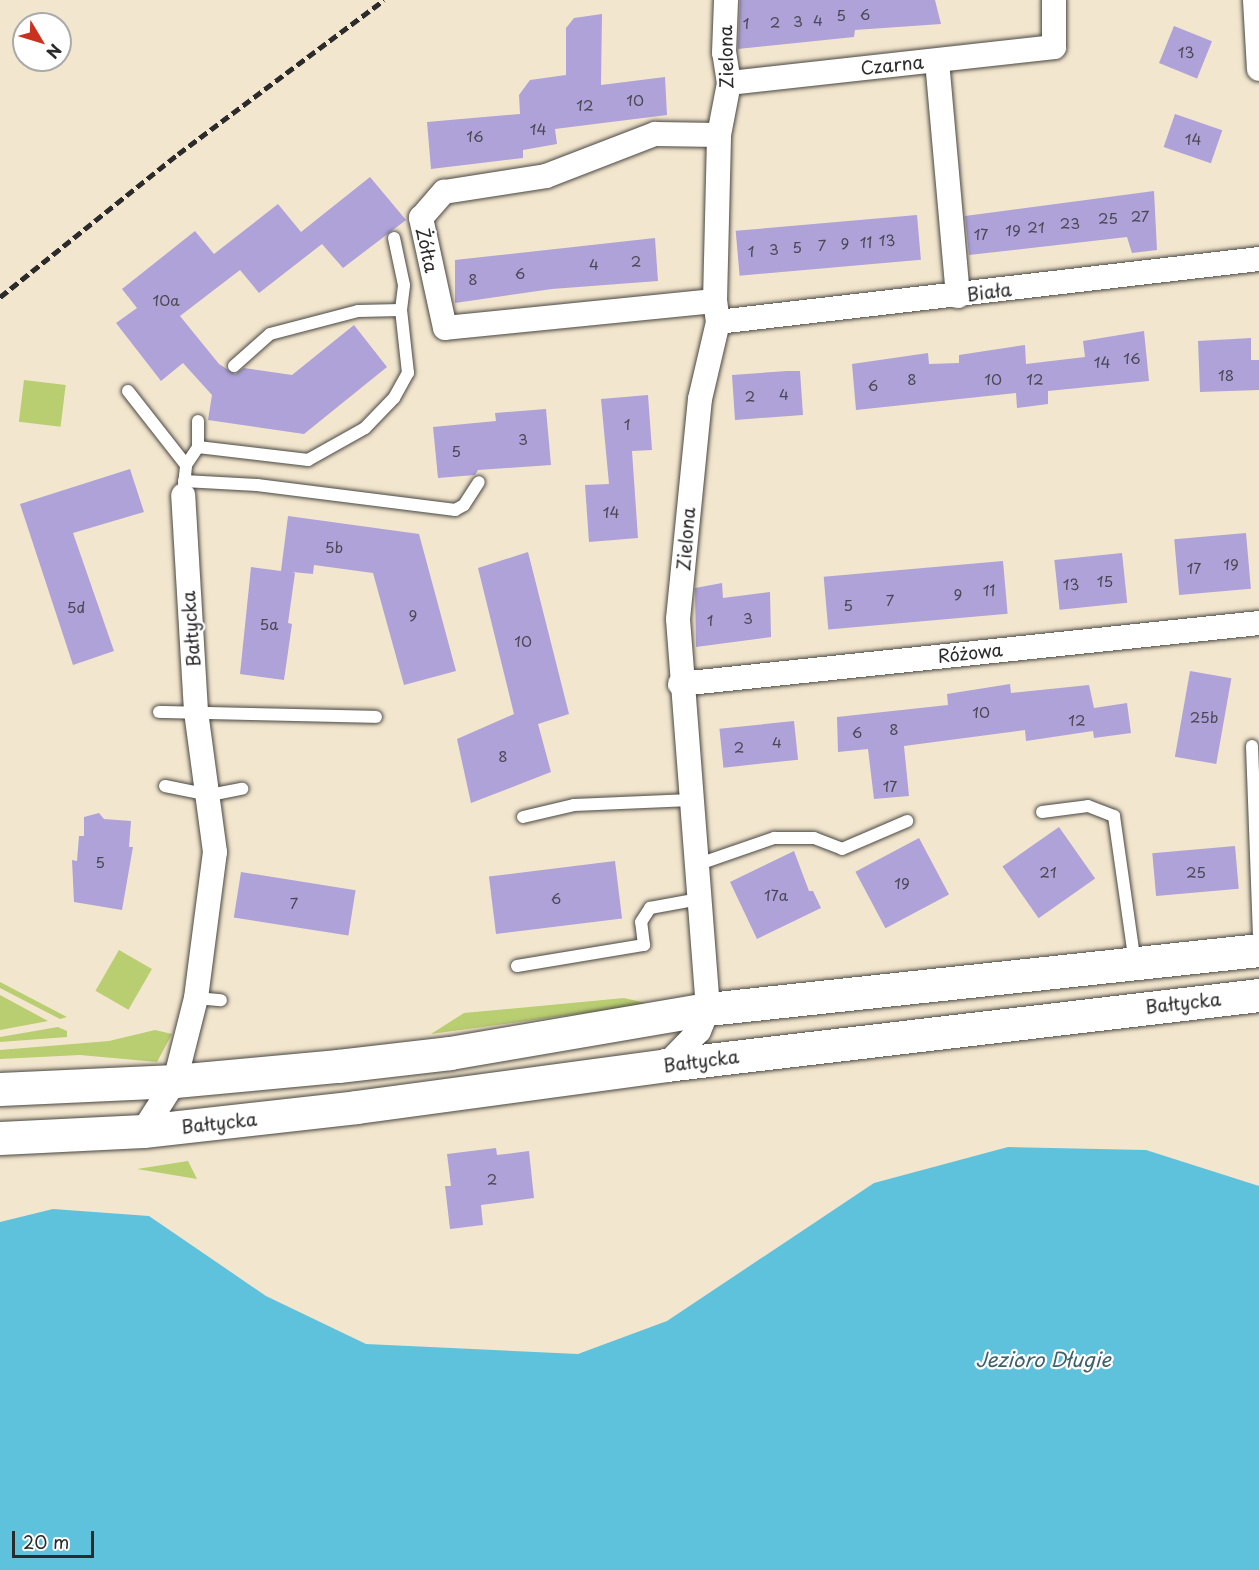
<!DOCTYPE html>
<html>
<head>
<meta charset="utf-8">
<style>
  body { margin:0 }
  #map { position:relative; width:1259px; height:1570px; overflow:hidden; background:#f3e6ce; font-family:"Playpen Sans",sans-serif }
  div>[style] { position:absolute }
  .green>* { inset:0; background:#b9cd71; transform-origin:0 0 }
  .water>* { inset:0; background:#5fc2dd }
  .building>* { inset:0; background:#aea2d8; transform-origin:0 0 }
  .roads { filter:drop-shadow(0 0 2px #494743) drop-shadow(0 0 2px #494743) }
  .service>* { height:12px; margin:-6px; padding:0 6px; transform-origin:6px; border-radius:6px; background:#fff }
  .minor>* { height:24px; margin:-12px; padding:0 12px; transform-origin:12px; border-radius:12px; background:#fff }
  .secondary>* { height:33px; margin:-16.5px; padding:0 16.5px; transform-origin:16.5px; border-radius:16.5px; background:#fff }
  .rail>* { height:4.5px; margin-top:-2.25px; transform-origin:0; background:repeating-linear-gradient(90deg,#2b2b2b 0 9px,transparent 0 13.5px) }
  span { translate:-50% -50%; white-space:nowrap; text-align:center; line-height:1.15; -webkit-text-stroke:4.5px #fff; paint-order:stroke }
  .number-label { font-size:15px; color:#4c4956 }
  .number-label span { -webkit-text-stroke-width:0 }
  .street-label { font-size:18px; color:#2b2b2b }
  .water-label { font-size:20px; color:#3d6069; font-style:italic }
  .north { position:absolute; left:12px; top:12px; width:60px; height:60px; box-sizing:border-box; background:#fff; border:2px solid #aaa; border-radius:50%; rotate:128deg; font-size:16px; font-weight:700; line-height:24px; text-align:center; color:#2b2b2b }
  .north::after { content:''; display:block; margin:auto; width:21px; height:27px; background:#c8321e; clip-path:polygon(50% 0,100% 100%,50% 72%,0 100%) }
  .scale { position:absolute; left:12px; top:1531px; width:82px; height:27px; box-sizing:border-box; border:3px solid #2b2b2b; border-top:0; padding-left:8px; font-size:18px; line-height:21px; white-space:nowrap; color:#2b2b2b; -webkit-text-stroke:4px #fff; paint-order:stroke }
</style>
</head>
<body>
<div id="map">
  <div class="green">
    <i style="left:24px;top:380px;width:42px;height:42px;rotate:7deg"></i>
    <i style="left:119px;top:950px;width:38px;height:47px;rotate:30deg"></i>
    <i style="clip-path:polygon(0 982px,67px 1017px,60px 1019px,0 988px)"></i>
    <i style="clip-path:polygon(0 995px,48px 1021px,0 1030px)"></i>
    <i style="clip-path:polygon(624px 998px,650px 1004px,431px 1034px,464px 1013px)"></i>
    <i style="clip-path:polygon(58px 1027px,67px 1031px,67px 1037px,0 1042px,0 1037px)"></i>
    <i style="clip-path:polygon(155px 1030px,172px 1034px,157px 1062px,80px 1055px,0 1059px,0 1050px,109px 1041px)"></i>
    <i style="clip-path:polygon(188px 1161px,197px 1179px,137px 1169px)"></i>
  </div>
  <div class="water">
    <i style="clip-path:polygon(1008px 1147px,1146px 1150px,1259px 1186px,1259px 1570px,0 1570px,0 1222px,53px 1209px,149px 1216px,266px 1296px,366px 1344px,578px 1354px,667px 1321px,874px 1183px)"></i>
  </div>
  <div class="building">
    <i style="clip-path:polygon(740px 0,935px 0,941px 24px,855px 30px,854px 37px,738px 49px)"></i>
    <i style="clip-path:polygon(602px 14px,601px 85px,665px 77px,667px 115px,555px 129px,557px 144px,523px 150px,523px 158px,431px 169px,427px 122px,520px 114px,519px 95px,530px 80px,566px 75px,566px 28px,574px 18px)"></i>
    <i style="left:1174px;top:26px;width:41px;height:40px;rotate:22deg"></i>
    <i style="left:1175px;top:114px;width:50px;height:35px;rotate:19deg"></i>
    <i style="clip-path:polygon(370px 177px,406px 220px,343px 268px,322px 244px,259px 293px,240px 270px,180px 316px,219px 364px,235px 374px,244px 368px,292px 375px,354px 325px,387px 367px,304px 434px,208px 420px,212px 395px,183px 363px,161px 381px,116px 323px,137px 308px,122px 289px,195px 231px,214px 254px,278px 204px,301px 232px)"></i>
    <i style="clip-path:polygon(1154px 191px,1157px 250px,1132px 253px,1127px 237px,969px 255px,965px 216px)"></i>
    <i style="left:917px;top:215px;width:45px;height:182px;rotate:85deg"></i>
    <i style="clip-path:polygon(655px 238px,658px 281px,552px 289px,455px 303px,455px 260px)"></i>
    <i style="clip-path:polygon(1144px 331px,1149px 381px,1048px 391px,1048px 404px,1017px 408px,1016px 393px,856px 410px,852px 364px,928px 353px,929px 364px,959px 363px,959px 355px,1025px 345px,1026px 364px,1085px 357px,1083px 341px)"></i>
    <i style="clip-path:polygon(1251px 338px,1251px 360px,1259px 360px,1259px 390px,1200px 392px,1198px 341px)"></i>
    <i style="clip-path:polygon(787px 371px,800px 371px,803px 415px,735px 420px,732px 375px)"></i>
    <i style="clip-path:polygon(648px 395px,652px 450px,632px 451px,638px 538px,589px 542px,585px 485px,609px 484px,601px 399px)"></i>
    <i style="clip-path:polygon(546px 409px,551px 465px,478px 470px,475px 475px,438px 478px,433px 427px,496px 421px,495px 413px)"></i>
    <i style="clip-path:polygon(130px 469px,144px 512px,73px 533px,114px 651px,73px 665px,20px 504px)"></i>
    <i style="clip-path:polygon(288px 516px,419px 534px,456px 671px,404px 685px,373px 573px,314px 565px,313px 574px,292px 572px,295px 573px,288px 623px,292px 624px,284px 680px,240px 674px,251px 567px,281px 571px)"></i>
    <i style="left:1246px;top:533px;width:56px;height:72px;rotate:85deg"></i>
    <i style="clip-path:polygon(528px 552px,569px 714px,538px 724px,551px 772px,471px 803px,457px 739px,514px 714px,478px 568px)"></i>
    <i style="left:1122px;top:553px;width:50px;height:68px;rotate:84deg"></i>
    <i style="left:1003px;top:561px;width:53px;height:180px;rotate:85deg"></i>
    <i style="clip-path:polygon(722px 583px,723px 598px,770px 592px,771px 637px,696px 647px,695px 588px)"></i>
    <i style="left:1190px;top:671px;width:42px;height:87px;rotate:10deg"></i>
    <i style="clip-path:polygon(1010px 684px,1011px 693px,1089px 685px,1094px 708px,1127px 703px,1131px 733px,1094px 738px,1093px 731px,1026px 741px,1025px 730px,904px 746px,909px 796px,874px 799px,868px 749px,838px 752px,837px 717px,948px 705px,947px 694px)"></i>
    <i style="left:794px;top:721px;width:39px;height:75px;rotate:84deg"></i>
    <i style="clip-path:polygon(99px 813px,104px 819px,131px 821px,129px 847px,133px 847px,122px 910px,74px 902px,72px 860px,77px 861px,79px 836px,84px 836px,84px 817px)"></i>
    <i style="left:1059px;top:827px;width:63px;height:69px;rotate:55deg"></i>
    <i style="left:919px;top:838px;width:64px;height:72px;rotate:62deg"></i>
    <i style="left:1235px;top:846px;width:43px;height:83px;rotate:85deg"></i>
    <i style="clip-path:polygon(794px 851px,809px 891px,813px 891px,821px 908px,757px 939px,730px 882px)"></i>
    <i style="left:615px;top:861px;width:58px;height:127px;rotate:83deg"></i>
    <i style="left:241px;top:872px;width:116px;height:46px;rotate:9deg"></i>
    <i style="clip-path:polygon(496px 1148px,497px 1155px,529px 1151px,534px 1198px,481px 1205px,483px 1225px,450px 1229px,445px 1186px,451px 1186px,447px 1154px)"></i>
  </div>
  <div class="roads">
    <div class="service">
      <i style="left:234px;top:366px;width:48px;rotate:-41.6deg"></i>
      <i style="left:270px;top:334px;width:91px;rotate:-14.6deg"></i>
      <i style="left:358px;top:311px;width:43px;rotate:-1.3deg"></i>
      <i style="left:128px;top:391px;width:94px;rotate:51.9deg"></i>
      <i style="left:198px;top:421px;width:26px;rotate:90deg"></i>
      <i style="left:184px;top:481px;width:73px;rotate:3.1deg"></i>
      <i style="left:257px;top:485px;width:200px;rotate:7.2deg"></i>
      <i style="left:455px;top:510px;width:10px;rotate:-29deg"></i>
      <i style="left:464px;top:505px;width:27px;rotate:-57deg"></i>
      <i style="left:183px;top:495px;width:30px;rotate:-84deg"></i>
      <i style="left:186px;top:465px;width:22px;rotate:-56deg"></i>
      <i style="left:198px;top:447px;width:111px;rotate:6.7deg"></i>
      <i style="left:308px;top:460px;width:65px;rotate:-29.3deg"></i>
      <i style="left:365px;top:428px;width:42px;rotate:-46deg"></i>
      <i style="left:394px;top:398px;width:29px;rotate:-61deg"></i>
      <i style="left:408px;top:373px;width:63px;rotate:-96.3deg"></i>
      <i style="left:401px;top:310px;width:25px;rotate:-83deg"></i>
      <i style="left:404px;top:285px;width:48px;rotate:-102deg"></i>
      <i style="left:159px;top:712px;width:217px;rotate:1.3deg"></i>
      <i style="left:1252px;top:746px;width:188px;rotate:87.9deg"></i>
      <i style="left:165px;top:786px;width:46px;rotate:11.3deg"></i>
      <i style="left:210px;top:795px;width:33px;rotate:-11deg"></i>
      <i style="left:1042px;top:812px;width:46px;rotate:-7.4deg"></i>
      <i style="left:1088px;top:806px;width:28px;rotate:21deg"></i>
      <i style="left:1114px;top:816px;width:148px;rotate:81.9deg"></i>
      <i style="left:523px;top:817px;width:52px;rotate:-13.2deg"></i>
      <i style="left:574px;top:805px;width:117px;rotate:-2.4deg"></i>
      <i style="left:696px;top:865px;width:83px;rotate:-19.1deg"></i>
      <i style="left:774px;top:838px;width:40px"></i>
      <i style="left:814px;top:838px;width:30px;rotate:21deg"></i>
      <i style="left:842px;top:849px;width:71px;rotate:-23.3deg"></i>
      <i style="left:517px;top:966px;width:129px;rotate:-9.4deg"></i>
      <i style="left:644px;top:945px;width:23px;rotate:-97deg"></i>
      <i style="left:641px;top:922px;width:17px;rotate:-57deg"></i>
      <i style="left:650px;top:908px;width:50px;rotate:-10.4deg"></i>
      <i style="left:196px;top:998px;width:25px;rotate:5deg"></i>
    </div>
    <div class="minor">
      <i style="left:1255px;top:0;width:69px;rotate:86.7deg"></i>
      <i style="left:937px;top:61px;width:236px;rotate:84.9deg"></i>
      <i style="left:729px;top:83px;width:327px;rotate:-6.3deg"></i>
      <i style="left:1054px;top:47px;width:47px;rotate:-90deg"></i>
      <i style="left:715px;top:301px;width:271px;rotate:174.3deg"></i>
      <i style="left:445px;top:328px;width:113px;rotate:-102.3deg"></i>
      <i style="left:421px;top:218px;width:35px;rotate:-49deg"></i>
      <i style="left:444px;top:192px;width:103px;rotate:-8.9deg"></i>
      <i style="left:546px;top:176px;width:117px;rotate:-21.1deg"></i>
      <i style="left:655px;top:134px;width:64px;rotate:0.9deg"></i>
      <i style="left:718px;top:322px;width:545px;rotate:-6.64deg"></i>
      <i style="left:680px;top:684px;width:582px;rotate:-6.01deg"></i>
      <i style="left:666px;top:1065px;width:47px;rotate:-45.9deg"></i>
      <i style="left:699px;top:1031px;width:24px;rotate:-68deg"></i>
      <i style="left:708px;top:1009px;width:391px;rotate:-94.4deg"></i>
      <i style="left:678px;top:619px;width:221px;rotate:-84.3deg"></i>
      <i style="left:700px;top:399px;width:79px;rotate:-76.8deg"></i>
      <i style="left:718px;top:322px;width:21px;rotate:-98deg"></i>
      <i style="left:715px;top:301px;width:166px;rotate:-88.6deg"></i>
      <i style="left:719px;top:135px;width:53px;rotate:-79.1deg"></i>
      <i style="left:729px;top:83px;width:30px;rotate:-99deg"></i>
      <i style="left:724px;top:53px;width:53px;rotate:-87.8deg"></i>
      <i style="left:143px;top:1131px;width:59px;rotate:-57.4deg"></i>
      <i style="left:175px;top:1081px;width:86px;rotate:-75.8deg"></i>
      <i style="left:196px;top:998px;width:147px;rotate:-82.6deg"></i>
      <i style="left:215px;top:852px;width:142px;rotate:-97.7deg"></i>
      <i style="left:196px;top:711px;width:216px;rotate:-93.4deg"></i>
    </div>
    <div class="secondary">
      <i style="left:0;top:1089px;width:175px;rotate:-2.6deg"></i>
      <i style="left:175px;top:1081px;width:164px;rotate:-5.3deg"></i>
      <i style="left:338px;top:1066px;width:113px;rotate:-6.6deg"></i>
      <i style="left:450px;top:1053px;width:262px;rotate:-9.7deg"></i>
      <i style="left:708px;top:1009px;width:554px;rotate:-6.11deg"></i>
      <i style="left:0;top:1138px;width:143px;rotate:-2.8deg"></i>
      <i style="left:143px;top:1131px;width:215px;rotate:-6.4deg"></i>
      <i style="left:357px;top:1107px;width:312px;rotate:-7.7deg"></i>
      <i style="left:666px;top:1065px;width:597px;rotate:-6.73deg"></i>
    </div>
  </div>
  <div class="rail">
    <i style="left:0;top:297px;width:228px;rotate:-38.8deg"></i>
    <i style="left:178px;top:154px;width:257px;rotate:-36.8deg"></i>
  </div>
  <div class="number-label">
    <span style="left:865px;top:14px">6</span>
    <span style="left:841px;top:15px">5</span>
    <span style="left:818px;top:20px">4</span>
    <span style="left:798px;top:21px">3</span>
    <span style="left:775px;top:22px">2</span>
    <span style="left:746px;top:23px">1</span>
    <span style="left:1186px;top:52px">13</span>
    <span style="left:635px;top:100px">10</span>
    <span style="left:585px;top:105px">12</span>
    <span style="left:538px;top:129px">14</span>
    <span style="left:475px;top:136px">16</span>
    <span style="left:1193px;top:139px">14</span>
    <span style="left:1140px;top:216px">27</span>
    <span style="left:1108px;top:218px">25</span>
    <span style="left:1070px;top:223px">23</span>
    <span style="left:1036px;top:227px">21</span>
    <span style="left:1013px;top:230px">19</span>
    <span style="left:981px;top:234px">17</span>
    <span style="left:887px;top:240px">13</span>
    <span style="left:866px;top:242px">11</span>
    <span style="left:845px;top:243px">9</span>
    <span style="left:822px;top:245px">7</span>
    <span style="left:797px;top:247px">5</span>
    <span style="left:774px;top:249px">3</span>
    <span style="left:751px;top:251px">1</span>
    <span style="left:636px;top:261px">2</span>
    <span style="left:594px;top:264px">4</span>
    <span style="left:520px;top:273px">6</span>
    <span style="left:473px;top:279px">8</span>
    <span style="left:166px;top:300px">10a</span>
    <span style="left:1132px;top:358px">16</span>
    <span style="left:1102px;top:362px">14</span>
    <span style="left:1226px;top:375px">18</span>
    <span style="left:912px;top:379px">8</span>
    <span style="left:993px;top:379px">10</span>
    <span style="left:1035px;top:379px">12</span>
    <span style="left:873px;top:385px">6</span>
    <span style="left:784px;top:394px">4</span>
    <span style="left:750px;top:396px">2</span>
    <span style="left:627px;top:424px">1</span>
    <span style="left:523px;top:439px">3</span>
    <span style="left:456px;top:451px">5</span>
    <span style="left:611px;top:512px">14</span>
    <span style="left:334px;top:547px">5b</span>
    <span style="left:1231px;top:564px">19</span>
    <span style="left:1194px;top:568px">17</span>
    <span style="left:1105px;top:581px">15</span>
    <span style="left:1071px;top:584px">13</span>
    <span style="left:989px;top:590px">11</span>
    <span style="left:958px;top:594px">9</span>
    <span style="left:890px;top:600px">7</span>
    <span style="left:848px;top:605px">5</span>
    <span style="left:76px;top:607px">5d</span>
    <span style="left:413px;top:615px">9</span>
    <span style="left:748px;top:618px">3</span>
    <span style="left:710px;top:620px">1</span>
    <span style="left:269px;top:624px">5a</span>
    <span style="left:523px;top:641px">10</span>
    <span style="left:981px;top:712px">10</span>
    <span style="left:1204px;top:717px">25b</span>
    <span style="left:1077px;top:720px">12</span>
    <span style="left:894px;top:729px">8</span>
    <span style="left:857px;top:732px">6</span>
    <span style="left:777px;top:742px">4</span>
    <span style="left:739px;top:747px">2</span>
    <span style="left:503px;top:756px">8</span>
    <span style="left:890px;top:786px">17</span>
    <span style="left:100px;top:862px">5</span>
    <span style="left:1048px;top:872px">21</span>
    <span style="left:1196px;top:872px">25</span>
    <span style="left:902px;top:883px">19</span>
    <span style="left:776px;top:895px">17a</span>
    <span style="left:556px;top:898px">6</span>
    <span style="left:294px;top:903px">7</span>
    <span style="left:492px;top:1179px">2</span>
  </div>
  <div class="street-label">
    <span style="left:726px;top:57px;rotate:-91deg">Zielona</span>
    <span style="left:892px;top:65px;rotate:-6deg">Czarna</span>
    <span style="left:427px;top:250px;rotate:78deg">Żółta</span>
    <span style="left:989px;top:292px;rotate:-7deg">Biała</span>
    <span style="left:686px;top:539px;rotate:-85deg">Zielona</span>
    <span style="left:191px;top:629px;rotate:-94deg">Bałtycka</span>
    <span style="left:970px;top:653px;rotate:-6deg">Różowa</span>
    <span style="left:1183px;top:1003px;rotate:-6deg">Bałtycka</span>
    <span style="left:701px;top:1061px;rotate:-7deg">Bałtycka</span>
    <span style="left:219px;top:1123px;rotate:-6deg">Bałtycka</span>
  </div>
  <div class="water-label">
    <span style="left:1043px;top:1359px">Jezioro Długie</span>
  </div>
  <div class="north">N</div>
  <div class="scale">20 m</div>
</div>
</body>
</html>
